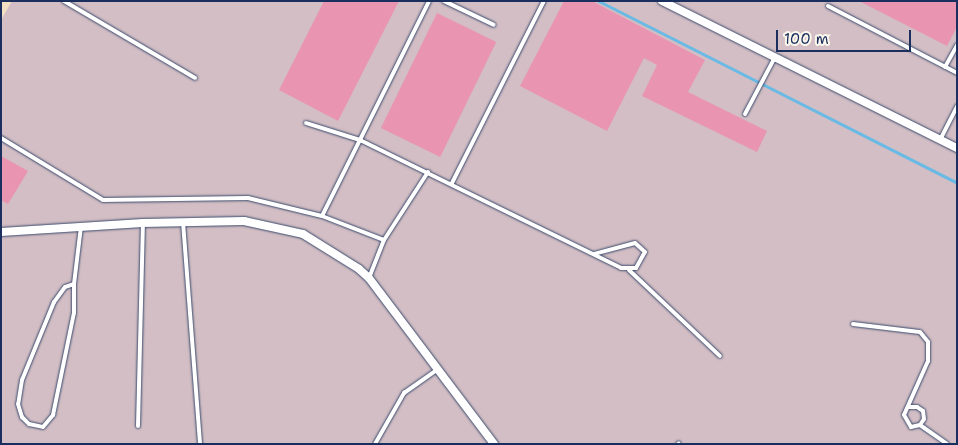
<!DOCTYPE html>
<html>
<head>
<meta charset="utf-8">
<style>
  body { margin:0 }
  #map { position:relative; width:958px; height:445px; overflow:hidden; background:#f2e0c3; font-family:"Shantell Sans",sans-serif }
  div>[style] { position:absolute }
  .industrial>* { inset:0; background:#d2bec4 }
  .stream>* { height:2.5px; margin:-1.25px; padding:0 1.25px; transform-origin:1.25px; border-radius:1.25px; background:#69bae4 }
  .building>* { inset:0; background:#e995b2; transform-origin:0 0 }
  .roads { filter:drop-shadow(0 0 1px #3b4a6d) drop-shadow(0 0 1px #3b4a6d) }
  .service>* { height:4px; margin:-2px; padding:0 2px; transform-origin:2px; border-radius:2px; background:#fff }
  .minor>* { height:8px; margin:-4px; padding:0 4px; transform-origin:4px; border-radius:4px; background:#fff }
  span { translate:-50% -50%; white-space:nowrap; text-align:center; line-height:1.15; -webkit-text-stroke:5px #fbf7ec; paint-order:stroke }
  .frame { position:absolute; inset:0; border:2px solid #1b2f5e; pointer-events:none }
  .scale { position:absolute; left:776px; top:30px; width:135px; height:22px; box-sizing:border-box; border:2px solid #1b2f5e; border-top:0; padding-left:6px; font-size:15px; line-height:18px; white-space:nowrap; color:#1b2f5e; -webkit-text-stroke:4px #fbf7ec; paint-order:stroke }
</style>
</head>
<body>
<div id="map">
  <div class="industrial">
    <i style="clip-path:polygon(12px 1px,957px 1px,957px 444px,1px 444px,1px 20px)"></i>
  </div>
  <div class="stream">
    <i style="left:599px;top:1px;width:402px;rotate:26.9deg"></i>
  </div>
  <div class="building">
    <i style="clip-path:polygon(324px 1px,399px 1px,338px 121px,279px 90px)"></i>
    <i style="clip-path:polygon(564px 1px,592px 1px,705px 60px,688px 92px,767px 131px,757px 152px,642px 96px,657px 65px,644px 58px,607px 131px,520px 86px)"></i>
    <i style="clip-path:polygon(859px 1px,957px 1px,957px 27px,947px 46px)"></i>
    <i style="left:437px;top:13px;width:66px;height:128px;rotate:26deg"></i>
    <i style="clip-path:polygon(1px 156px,28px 171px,8px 204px,1px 200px)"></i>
  </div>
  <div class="roads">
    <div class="service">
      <i style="left:64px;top:1px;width:152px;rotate:30.4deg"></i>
      <i style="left:444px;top:1px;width:55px;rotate:25.6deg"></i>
      <i style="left:828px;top:6px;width:145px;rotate:27.4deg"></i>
      <i style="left:945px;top:67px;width:25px;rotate:-61deg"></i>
      <i style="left:745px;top:114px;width:64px;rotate:-62.2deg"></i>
      <i style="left:306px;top:123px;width:57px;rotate:17.5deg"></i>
      <i style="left:360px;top:140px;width:291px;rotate:26.1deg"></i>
      <i style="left:621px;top:268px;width:15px"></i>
      <i style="left:636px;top:268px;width:18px;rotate:-61deg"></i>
      <i style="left:645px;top:252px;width:13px;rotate:-138deg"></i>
      <i style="left:635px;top:243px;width:42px;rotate:165deg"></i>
      <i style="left:1px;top:138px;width:119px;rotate:31.3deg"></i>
      <i style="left:103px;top:200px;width:145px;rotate:-0.8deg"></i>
      <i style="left:248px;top:198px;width:76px;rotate:13.7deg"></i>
      <i style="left:322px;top:216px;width:66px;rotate:21.2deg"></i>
      <i style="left:384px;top:240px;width:81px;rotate:-57.1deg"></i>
      <i style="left:940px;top:140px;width:38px;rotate:-63deg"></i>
      <i style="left:452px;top:183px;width:204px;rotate:-63.2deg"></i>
      <i style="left:322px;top:216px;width:240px;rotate:-63.5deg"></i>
      <i style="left:183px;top:222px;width:223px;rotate:85.6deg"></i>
      <i style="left:629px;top:270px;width:125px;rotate:43.4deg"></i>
      <i style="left:369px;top:278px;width:41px;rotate:-68.5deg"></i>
      <i style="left:74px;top:284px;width:9px;rotate:162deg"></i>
      <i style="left:65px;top:287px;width:19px;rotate:126deg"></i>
      <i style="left:54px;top:302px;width:84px;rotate:112.3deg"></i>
      <i style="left:22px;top:380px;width:24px;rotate:99deg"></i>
      <i style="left:18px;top:404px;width:14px;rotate:73deg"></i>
      <i style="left:22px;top:417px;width:10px;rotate:45deg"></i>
      <i style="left:29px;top:424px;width:14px;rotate:12deg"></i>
      <i style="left:43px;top:427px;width:16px;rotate:-50deg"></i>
      <i style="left:53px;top:415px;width:104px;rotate:-78.4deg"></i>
      <i style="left:74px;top:313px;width:29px;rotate:-90deg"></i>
      <i style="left:74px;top:284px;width:58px;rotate:-83.1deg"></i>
      <i style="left:853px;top:324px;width:67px;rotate:6.8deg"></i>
      <i style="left:920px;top:332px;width:13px;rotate:51deg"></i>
      <i style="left:928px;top:342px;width:19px;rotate:90deg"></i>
      <i style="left:928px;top:361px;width:59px;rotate:114deg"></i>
      <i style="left:904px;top:415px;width:14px;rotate:60deg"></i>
      <i style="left:911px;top:427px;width:9px;rotate:-13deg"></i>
      <i style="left:920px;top:425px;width:7px;rotate:-56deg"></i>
      <i style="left:924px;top:419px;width:8px;rotate:-97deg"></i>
      <i style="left:923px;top:411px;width:7px;rotate:-146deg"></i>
      <i style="left:917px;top:407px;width:8px;rotate:180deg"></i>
      <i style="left:920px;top:425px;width:33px;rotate:35deg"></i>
      <i style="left:138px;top:426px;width:203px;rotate:-88.6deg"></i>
      <i style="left:375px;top:444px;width:59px;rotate:-60.4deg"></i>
      <i style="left:404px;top:393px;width:42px;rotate:-35.2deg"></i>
      <i style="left:678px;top:444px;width:1px;rotate:-45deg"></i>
    </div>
    <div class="minor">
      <i style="left:662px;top:1px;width:330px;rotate:26.5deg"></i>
      <i style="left:1px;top:232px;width:142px;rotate:-3.6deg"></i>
      <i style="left:143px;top:223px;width:101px;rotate:-1.1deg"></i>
      <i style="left:244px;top:221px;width:60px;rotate:12.4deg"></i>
      <i style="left:303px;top:234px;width:66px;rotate:32deg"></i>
      <i style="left:359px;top:269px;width:13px;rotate:42deg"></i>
      <i style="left:369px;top:278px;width:208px;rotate:53deg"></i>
    </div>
  </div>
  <div class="frame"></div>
  <div class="scale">100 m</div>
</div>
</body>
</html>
